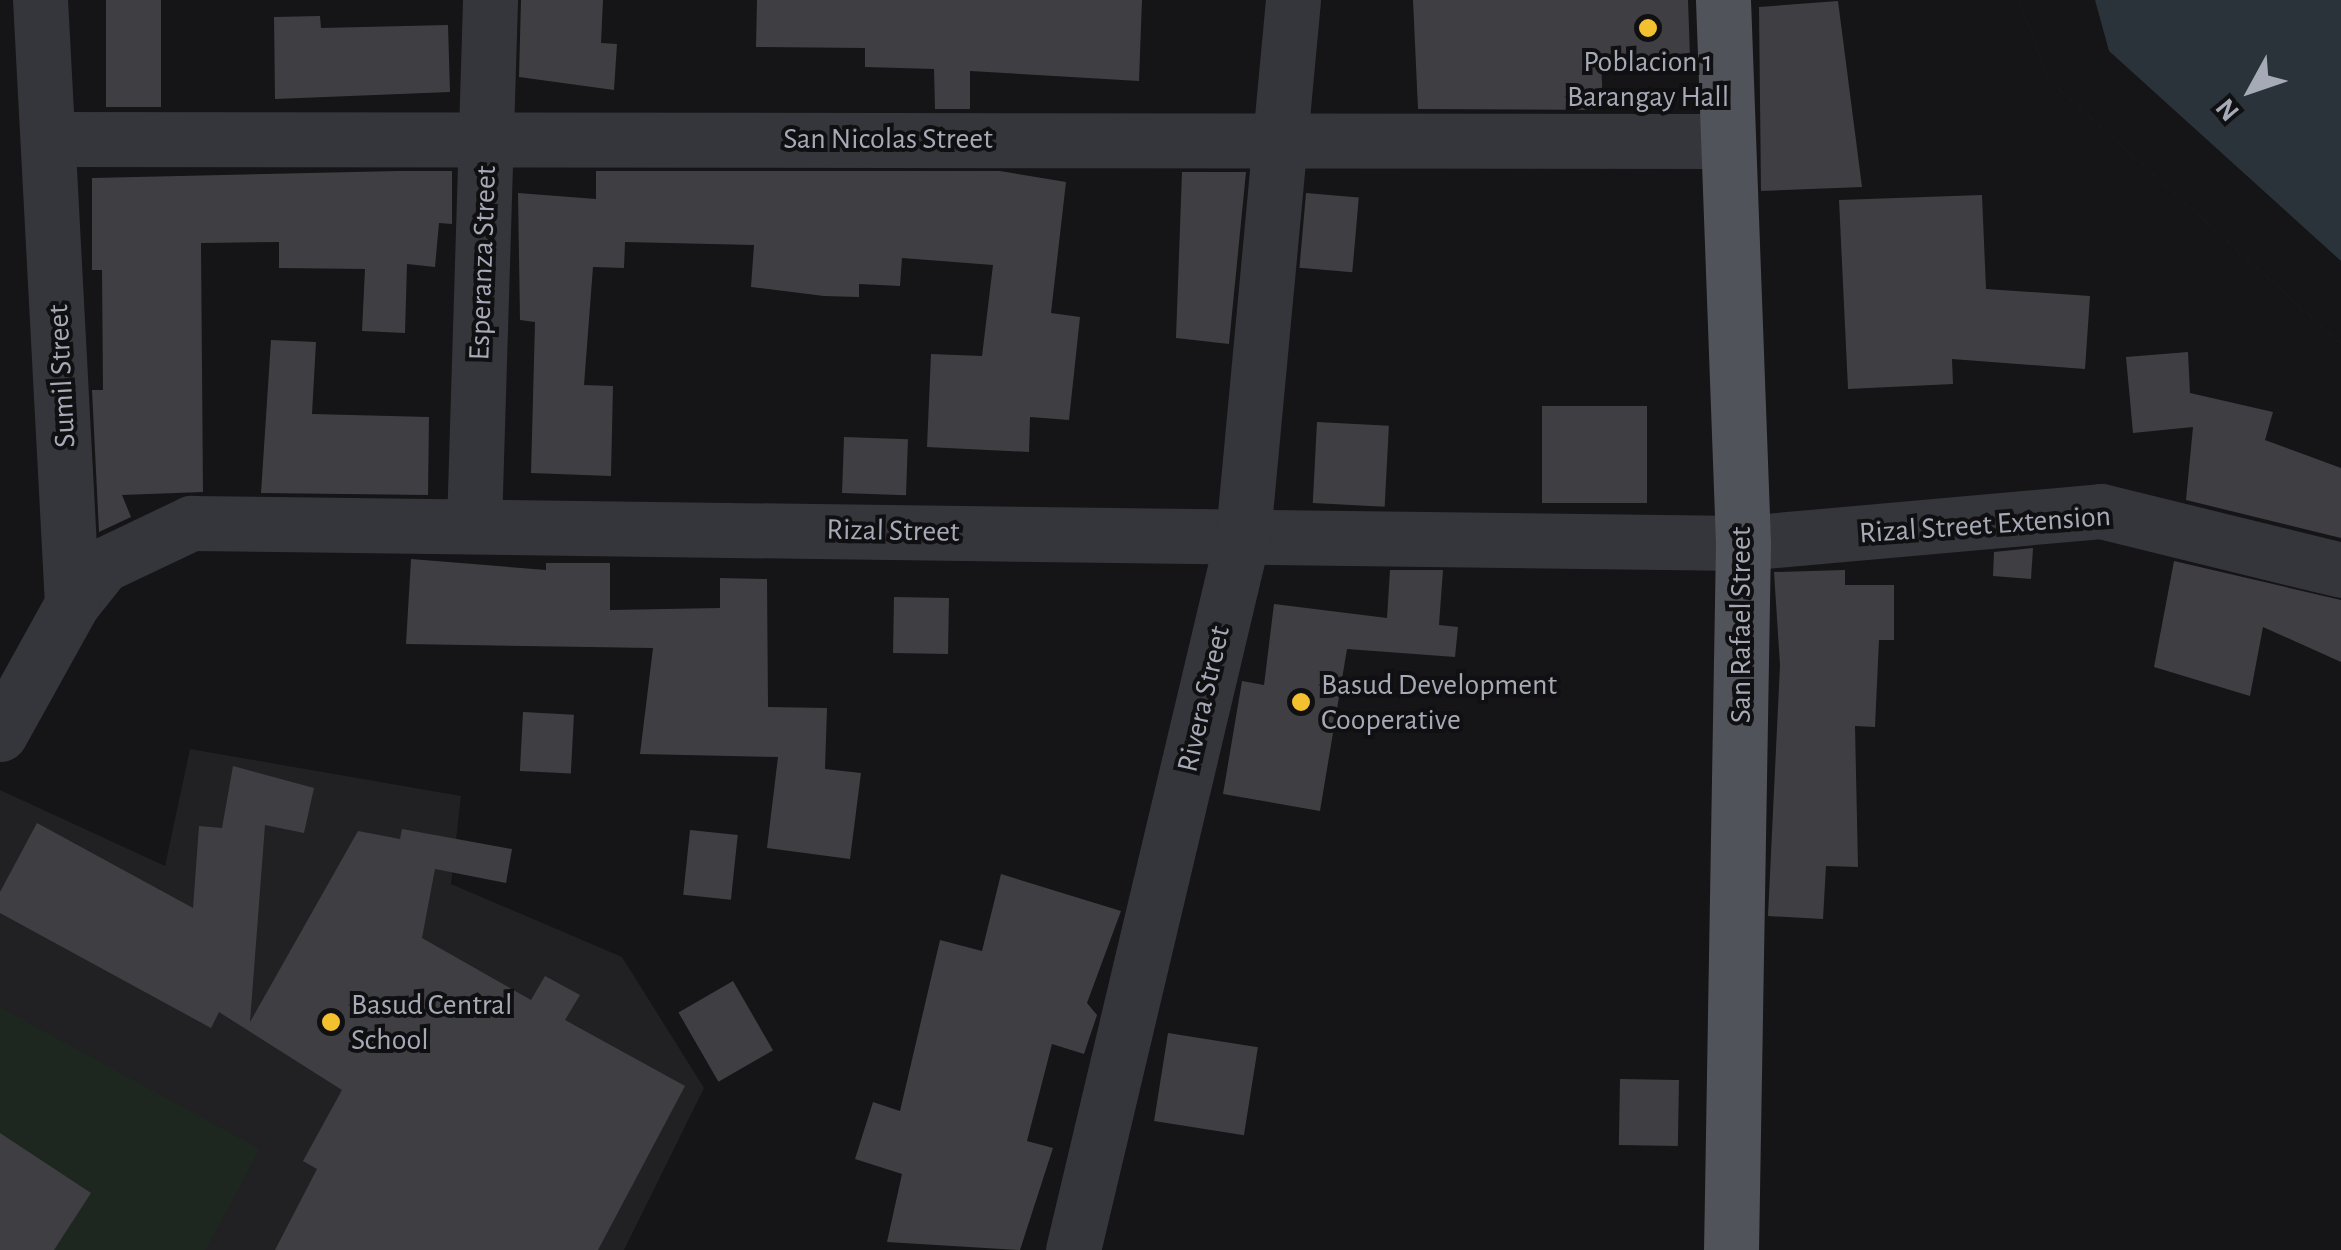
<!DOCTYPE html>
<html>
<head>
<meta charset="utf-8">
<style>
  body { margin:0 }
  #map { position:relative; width:2341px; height:1250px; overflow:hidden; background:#151416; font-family:"Alegreya Sans",sans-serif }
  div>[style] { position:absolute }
  .built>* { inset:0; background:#212023 }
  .green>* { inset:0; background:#1e2620 }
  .water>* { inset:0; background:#2a323a }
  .pier>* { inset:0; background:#151416 }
  .building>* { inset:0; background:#3f3f43; transform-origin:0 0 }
  .minor>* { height:55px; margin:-27.5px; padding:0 27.5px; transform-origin:27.5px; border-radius:27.5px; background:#35363b }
  .major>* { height:55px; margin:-27.5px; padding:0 27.5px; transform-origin:27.5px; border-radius:27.5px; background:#51535a }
  .dots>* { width:28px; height:28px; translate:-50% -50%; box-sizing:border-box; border:5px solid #100f11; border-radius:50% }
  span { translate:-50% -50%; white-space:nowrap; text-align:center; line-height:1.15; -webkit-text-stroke:8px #100f11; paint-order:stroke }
  .poi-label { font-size:30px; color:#a6aab7 }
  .left { translate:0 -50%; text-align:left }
  .street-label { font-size:30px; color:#a6aab7 }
  .north { position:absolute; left:2201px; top:40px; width:100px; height:100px; -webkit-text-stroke:8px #100f11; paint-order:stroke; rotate:230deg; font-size:28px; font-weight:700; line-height:40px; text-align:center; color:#a6aab7 }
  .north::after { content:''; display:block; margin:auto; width:35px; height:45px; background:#a6aab7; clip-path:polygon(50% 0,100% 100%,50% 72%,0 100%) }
</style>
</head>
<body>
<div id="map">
  <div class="built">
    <i style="clip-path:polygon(190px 749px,461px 796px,451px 884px,622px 957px,704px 1088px,624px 1250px,0 1250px,0 790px,165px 866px)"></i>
  </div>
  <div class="green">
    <i style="clip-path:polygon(0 1007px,260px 1149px,206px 1250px,0 1250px)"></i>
  </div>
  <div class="water">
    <i style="clip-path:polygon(2019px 0,2341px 0,2341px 344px,2049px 80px)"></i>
  </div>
  <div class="pier">
    <i style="clip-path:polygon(2019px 0,2095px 0,2109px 51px,2341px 261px,2341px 344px,2049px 80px)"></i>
  </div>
  <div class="building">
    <i style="left:106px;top:0;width:55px;height:107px"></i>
    <i style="clip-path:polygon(521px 0,603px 0,601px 43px,617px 44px,614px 90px,519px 77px)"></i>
    <i style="clip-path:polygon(757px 0,1142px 0,1139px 81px,970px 71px,970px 109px,935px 109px,934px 69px,865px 67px,865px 48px,756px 47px)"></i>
    <i style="clip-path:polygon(1413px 0,1688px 0,1690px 56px,1601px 59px,1603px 110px,1418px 109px)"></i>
    <i style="clip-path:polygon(1838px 1px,1862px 187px,1761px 191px,1759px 7px)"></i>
    <i style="clip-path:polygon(320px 16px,321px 28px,448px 25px,450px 92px,275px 99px,274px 17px)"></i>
    <i style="clip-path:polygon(398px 171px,452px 171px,452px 224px,439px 223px,435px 267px,407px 264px,405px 333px,362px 331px,365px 269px,279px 268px,279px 242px,201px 243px,203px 492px,122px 495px,131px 517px,99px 532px,92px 390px,103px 390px,102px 270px,92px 270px,92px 178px)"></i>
    <i style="clip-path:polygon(596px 171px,1000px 171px,1066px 182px,1051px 313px,1080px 317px,1069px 420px,1030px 417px,1029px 452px,927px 447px,931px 354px,982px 356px,993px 265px,902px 258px,900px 286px,859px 284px,859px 297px,824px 296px,751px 287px,754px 245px,625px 242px,624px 268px,593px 267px,584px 385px,613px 386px,611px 476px,531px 473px,535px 322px,520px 320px,518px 193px,596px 199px)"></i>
    <i style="clip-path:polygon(1182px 172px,1246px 172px,1229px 344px,1176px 338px)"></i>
    <i style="left:1306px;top:193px;width:53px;height:75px;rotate:5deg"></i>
    <i style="clip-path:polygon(1982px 195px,1986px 289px,2090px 296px,2085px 369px,1952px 359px,1953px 384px,1848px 389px,1839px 200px)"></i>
    <i style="clip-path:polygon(271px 340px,316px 342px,312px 414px,429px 417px,428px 495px,261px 493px)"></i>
    <i style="clip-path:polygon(2188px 352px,2190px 393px,2273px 412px,2265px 440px,2341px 468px,2341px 538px,2186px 500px,2193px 427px,2133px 433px,2126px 357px)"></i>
    <i style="left:1542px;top:406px;width:105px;height:97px"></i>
    <i style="left:1317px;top:422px;width:72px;height:81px;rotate:3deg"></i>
    <i style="left:844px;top:437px;width:64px;height:56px;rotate:2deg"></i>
    <i style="clip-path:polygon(2033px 548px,2031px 579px,1993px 576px,1994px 552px)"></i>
    <i style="clip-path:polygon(411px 559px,546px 570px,546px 563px,610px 563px,610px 610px,720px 608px,720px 578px,767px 579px,768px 707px,827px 708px,825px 769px,861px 773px,850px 859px,767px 848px,778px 757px,640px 754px,653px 648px,406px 644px)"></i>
    <i style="clip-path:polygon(2174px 561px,2341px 600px,2341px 662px,2263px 627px,2250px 696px,2154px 667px)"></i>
    <i style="clip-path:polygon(1390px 570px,1443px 570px,1439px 625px,1458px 627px,1455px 657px,1347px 649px,1320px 811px,1223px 794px,1242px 681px,1264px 685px,1274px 604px,1387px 618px)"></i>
    <i style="clip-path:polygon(1845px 570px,1845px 585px,1894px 585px,1894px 640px,1879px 640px,1875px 727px,1855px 726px,1858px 867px,1826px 866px,1823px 919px,1768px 916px,1780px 665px,1774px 572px)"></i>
    <i style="left:894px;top:597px;width:55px;height:56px;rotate:1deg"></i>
    <i style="left:523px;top:712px;width:51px;height:59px;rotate:3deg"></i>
    <i style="clip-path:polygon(233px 766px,314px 788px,304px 833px,265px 825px,250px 1022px,358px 831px,400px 839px,402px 829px,512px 849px,506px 883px,435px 869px,422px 938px,531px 1000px,545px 976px,580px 995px,565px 1020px,685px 1086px,598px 1250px,275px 1250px,317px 1169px,303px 1161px,342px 1090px,219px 1012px,211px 1028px,0 913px,0 892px,37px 823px,193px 908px,199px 826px,222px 828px)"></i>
    <i style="left:690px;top:830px;width:48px;height:65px;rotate:6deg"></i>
    <i style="clip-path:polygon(1001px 874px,1121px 911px,1087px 1003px,1097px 1015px,1084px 1054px,1052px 1044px,1027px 1141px,1053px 1148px,1020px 1250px,887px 1242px,902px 1174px,855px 1159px,873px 1102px,900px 1111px,940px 940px,982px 951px)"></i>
    <i style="left:733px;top:981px;width:80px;height:63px;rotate:60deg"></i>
    <i style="left:1168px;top:1033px;width:91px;height:89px;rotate:9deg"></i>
    <i style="left:1620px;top:1079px;width:59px;height:66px;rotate:1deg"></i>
    <i style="clip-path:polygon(0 1133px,91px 1193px,54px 1250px,0 1250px)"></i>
  </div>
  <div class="minor">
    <i style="left:51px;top:139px;width:1674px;rotate:0.07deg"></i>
    <i style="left:474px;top:525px;width:525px;rotate:-88.25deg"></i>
    <i style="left:72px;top:604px;width:50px;rotate:-51.5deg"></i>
    <i style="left:103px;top:565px;width:98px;rotate:-25.5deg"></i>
    <i style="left:191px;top:523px;width:1552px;rotate:0.74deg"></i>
    <i style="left:1743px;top:543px;width:359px;rotate:-5.1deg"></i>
    <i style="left:2101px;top:511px;width:247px;rotate:13.8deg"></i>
    <i style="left:0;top:734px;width:149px;rotate:-61deg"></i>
    <i style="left:72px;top:604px;width:605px;rotate:-93.03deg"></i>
    <i style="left:1073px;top:1250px;width:735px;rotate:-76.63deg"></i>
    <i style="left:1243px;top:535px;width:537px;rotate:-84.66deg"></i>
  </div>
  <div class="major">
    <i style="left:1723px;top:0;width:543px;rotate:87.89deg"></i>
    <i style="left:1743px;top:543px;width:707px;rotate:90.97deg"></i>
  </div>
  <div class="dots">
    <i style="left:1648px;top:28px;background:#f3c12f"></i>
    <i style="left:1301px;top:702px;background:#f3c12f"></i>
    <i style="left:331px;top:1022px;background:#f3c12f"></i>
  </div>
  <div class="poi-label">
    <span style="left:1648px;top:79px">Poblacion 1<br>Barangay Hall</span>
    <span class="left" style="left:1321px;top:702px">Basud Development<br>Cooperative</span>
    <span class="left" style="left:351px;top:1022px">Basud Central<br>School</span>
  </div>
  <div class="street-label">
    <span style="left:888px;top:139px">San Nicolas Street</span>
    <span style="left:483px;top:263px;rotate:-88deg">Esperanza Street</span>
    <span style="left:62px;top:376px;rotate:-93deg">Sumil Street</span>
    <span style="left:1985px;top:525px;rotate:-4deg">Rizal Street Extension</span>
    <span style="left:893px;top:531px;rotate:1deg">Rizal Street</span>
    <span style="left:1741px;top:625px;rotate:-90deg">San Rafael Street</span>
    <span style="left:1204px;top:699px;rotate:-77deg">Rivera Street</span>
  </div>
  <div class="north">N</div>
</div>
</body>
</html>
